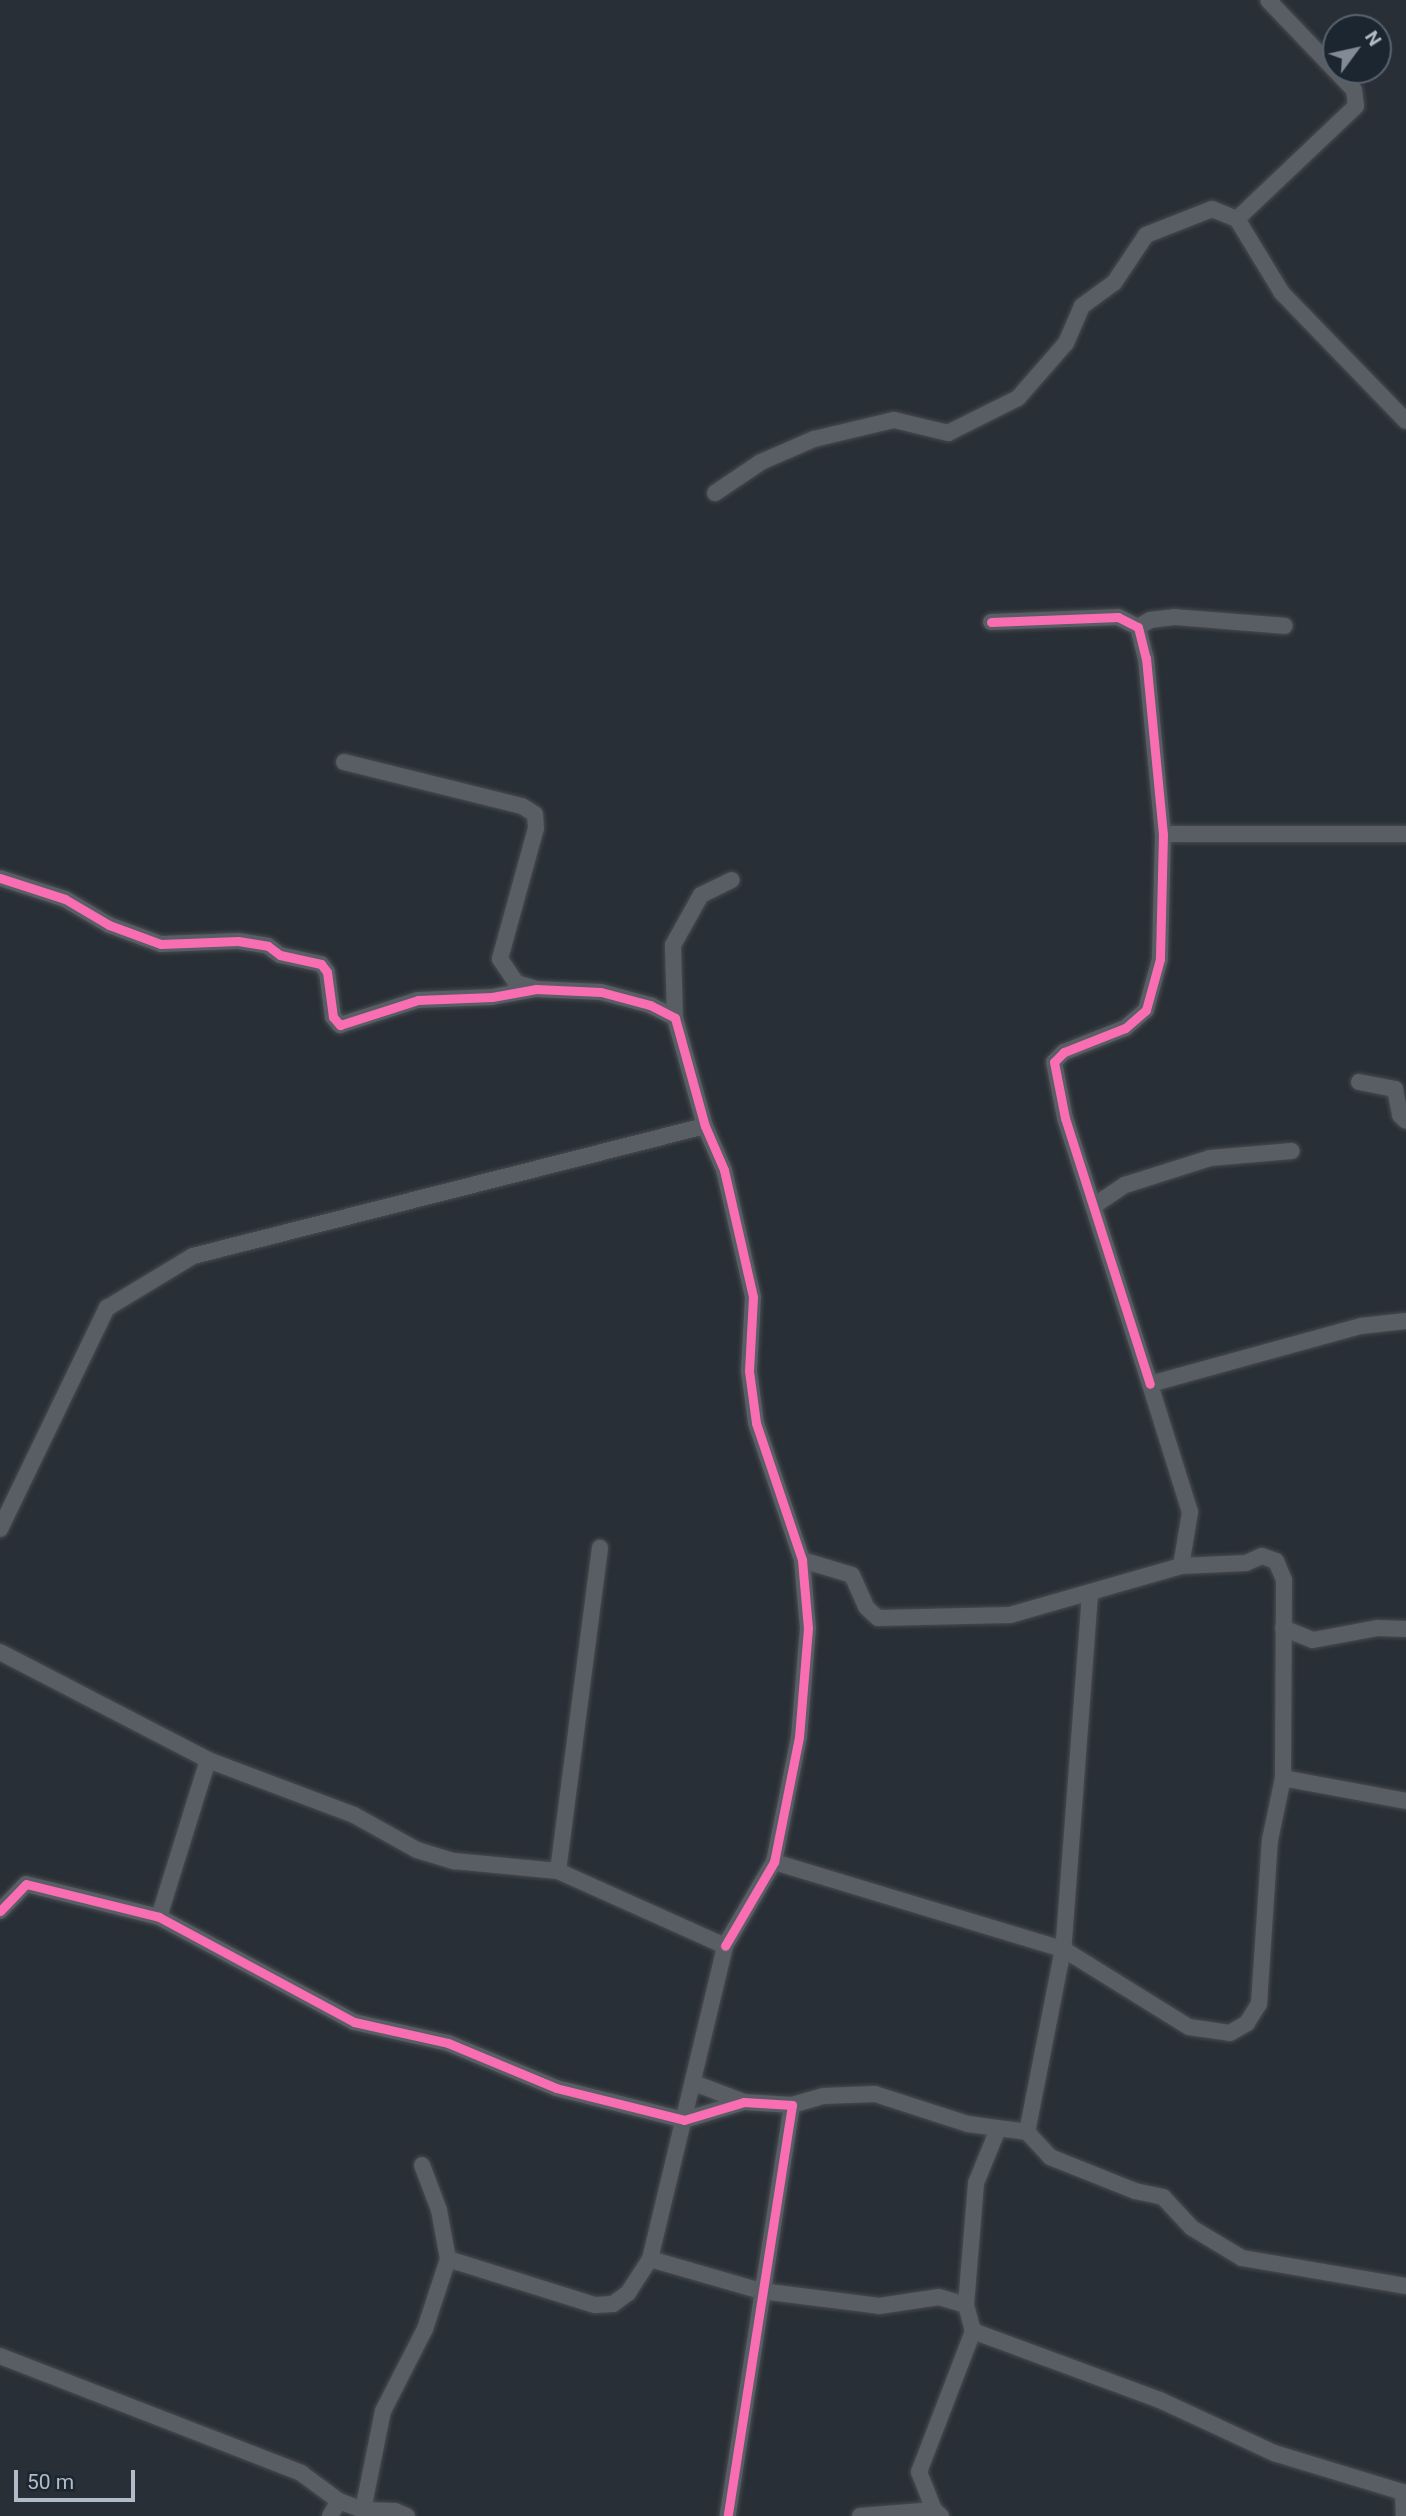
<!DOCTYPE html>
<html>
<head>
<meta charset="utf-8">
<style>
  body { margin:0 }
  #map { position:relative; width:1406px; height:2516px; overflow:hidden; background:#292f36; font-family:Roboto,sans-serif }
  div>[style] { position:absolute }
  .roads { filter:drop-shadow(0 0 2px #474b51) drop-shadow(0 0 2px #474b51) }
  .street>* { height:16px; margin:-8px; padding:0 8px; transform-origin:8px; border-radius:8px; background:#595e64 }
  .cycleway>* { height:9px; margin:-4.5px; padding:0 4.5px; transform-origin:4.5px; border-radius:4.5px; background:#f96db3 }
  span { translate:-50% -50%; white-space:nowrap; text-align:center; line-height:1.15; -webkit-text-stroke:5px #1c2631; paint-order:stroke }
  .north { position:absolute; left:1322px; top:14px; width:70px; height:70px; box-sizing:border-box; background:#1c2631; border:2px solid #58626d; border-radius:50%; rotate:57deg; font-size:19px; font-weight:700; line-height:28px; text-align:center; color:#b2bcc8 }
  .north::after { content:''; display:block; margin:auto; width:24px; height:32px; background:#828b95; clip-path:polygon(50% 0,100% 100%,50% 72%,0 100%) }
  .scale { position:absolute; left:14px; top:2470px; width:121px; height:32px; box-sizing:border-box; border:4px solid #b2bcc8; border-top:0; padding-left:9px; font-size:21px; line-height:24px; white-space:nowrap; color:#b2bcc8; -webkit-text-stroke:5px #1c2631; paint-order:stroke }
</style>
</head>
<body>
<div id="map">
  <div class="roads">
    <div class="street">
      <i style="left:1237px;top:219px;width:164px;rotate:-43.5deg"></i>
      <i style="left:1356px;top:106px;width:16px;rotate:-97deg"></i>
      <i style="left:1354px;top:90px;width:124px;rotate:-133.7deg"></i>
      <i style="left:715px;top:493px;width:55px;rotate:-34deg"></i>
      <i style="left:761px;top:462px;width:58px;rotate:-23.5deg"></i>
      <i style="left:814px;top:439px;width:82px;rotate:-13.4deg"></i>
      <i style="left:894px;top:420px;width:56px;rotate:13.5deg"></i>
      <i style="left:948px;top:433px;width:78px;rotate:-26.6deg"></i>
      <i style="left:1018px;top:398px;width:73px;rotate:-48.9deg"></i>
      <i style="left:1066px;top:343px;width:40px;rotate:-66.6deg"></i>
      <i style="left:1082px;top:306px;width:39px;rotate:-36deg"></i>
      <i style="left:1114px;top:283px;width:58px;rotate:-56.3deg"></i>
      <i style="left:1146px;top:235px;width:71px;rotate:-21.5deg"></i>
      <i style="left:1212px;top:209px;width:27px;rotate:22deg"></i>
      <i style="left:1237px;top:219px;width:87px;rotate:58.7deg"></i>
      <i style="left:1282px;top:293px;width:178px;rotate:45.9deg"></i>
      <i style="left:991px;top:622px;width:127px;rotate:-2.3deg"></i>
      <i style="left:1118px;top:617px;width:22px;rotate:27deg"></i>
      <i style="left:1138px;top:627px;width:32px;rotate:76deg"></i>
      <i style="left:1146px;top:658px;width:177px;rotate:84.5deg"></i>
      <i style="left:1163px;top:834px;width:125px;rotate:91.4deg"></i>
      <i style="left:1160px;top:959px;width:53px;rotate:105.4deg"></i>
      <i style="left:1146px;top:1010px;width:28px;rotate:139deg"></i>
      <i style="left:1125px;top:1028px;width:66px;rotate:158.5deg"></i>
      <i style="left:1064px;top:1052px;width:14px;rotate:135deg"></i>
      <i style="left:1054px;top:1062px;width:57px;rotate:78.9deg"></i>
      <i style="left:1065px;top:1118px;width:279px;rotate:72.3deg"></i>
      <i style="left:1138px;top:627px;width:14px;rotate:-30deg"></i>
      <i style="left:1150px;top:620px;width:24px;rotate:-7deg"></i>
      <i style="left:1174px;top:617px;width:111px;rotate:4.6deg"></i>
      <i style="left:344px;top:762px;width:183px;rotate:13.9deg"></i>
      <i style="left:522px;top:806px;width:15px;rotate:32deg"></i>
      <i style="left:535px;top:814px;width:14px;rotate:86deg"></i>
      <i style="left:536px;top:828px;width:136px;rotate:105.4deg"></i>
      <i style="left:500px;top:959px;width:29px;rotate:56deg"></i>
      <i style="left:516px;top:983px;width:19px;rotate:16deg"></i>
      <i style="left:1163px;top:834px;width:243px"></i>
      <i style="left:0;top:878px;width:68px;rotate:17.9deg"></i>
      <i style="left:65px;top:899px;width:51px;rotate:30.6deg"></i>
      <i style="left:109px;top:925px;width:55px;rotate:20.1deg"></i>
      <i style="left:161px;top:944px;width:77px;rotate:-2.2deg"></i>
      <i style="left:238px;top:941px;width:30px;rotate:9deg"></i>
      <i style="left:268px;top:946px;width:15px;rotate:37deg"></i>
      <i style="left:280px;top:955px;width:42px;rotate:12.4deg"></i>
      <i style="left:321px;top:964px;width:10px;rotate:53deg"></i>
      <i style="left:327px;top:972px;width:45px;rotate:82.4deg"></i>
      <i style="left:333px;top:1017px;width:11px;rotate:49deg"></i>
      <i style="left:340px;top:1025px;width:82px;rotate:-17.8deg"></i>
      <i style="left:418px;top:1000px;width:74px;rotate:-2.3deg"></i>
      <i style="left:492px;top:997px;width:45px;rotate:-10.3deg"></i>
      <i style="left:536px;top:989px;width:65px;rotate:2.6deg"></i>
      <i style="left:601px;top:992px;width:51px;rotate:14.9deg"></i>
      <i style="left:650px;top:1005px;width:28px;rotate:27deg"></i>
      <i style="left:675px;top:1018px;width:112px;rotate:74.5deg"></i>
      <i style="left:705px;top:1126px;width:48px;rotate:66.6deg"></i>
      <i style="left:724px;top:1170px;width:130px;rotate:77.1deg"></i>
      <i style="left:753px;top:1297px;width:74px;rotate:93.1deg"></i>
      <i style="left:749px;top:1371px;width:52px;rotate:82.3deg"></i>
      <i style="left:756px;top:1423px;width:145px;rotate:71.4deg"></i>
      <i style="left:802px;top:1560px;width:68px;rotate:85deg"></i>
      <i style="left:808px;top:1628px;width:109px;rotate:94.7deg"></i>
      <i style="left:799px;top:1737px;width:127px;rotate:101.3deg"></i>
      <i style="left:774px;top:1862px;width:97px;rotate:120.3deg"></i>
      <i style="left:675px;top:1018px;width:73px;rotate:-91.6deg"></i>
      <i style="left:673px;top:945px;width:57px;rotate:-60.8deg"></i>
      <i style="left:701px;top:895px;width:34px;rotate:-26deg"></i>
      <i style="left:1359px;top:1082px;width:37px;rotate:11deg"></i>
      <i style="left:1395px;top:1089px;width:26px;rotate:79deg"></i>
      <i style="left:1400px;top:1115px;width:8px;rotate:45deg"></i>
      <i style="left:1095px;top:1205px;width:36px;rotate:-34deg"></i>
      <i style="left:1125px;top:1185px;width:89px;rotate:-17.6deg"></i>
      <i style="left:1210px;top:1158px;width:82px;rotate:-4.9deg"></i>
      <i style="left:0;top:1529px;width:246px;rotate:-64.2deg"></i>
      <i style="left:107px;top:1308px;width:100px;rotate:-31.2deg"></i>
      <i style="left:193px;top:1256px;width:528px;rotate:-14.25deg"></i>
      <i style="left:802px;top:1560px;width:52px;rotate:16.7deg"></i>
      <i style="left:852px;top:1575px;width:35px;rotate:66deg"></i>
      <i style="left:866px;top:1607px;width:16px;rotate:43deg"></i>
      <i style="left:878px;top:1618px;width:132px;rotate:-1.3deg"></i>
      <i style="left:1010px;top:1615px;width:178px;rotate:-16deg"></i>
      <i style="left:1181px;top:1566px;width:65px;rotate:-2.6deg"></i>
      <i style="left:1246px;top:1563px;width:17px;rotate:-24deg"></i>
      <i style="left:1262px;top:1556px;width:15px;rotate:20deg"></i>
      <i style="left:1276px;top:1561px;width:21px;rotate:67deg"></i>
      <i style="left:1284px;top:1580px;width:198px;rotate:90.3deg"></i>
      <i style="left:1181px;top:1566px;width:55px;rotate:-80.5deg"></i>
      <i style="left:1190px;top:1512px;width:134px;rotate:-107.4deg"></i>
      <i style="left:1150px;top:1384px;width:219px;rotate:-15.4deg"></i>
      <i style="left:1361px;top:1326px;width:45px;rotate:-6.3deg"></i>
      <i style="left:1090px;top:1594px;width:356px;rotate:94.3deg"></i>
      <i style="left:1063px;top:1949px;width:148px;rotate:31.8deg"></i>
      <i style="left:1189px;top:2027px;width:41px;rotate:8.3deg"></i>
      <i style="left:1230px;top:2033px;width:20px;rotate:-30deg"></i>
      <i style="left:1247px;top:2023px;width:22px;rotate:-58deg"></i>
      <i style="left:1259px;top:2004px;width:164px;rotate:-86.2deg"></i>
      <i style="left:1270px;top:1840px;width:63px;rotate:-78.2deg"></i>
      <i style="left:1283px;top:1778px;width:125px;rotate:10.6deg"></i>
      <i style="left:1283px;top:1628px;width:32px;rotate:22deg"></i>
      <i style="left:1313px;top:1640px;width:65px;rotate:-10.6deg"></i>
      <i style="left:1377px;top:1628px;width:29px;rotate:2deg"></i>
      <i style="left:0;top:1652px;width:234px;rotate:27.4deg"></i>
      <i style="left:208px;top:1760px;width:156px;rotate:20.6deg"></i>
      <i style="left:354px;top:1815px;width:72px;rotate:29.1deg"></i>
      <i style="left:417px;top:1850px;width:39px;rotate:17deg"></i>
      <i style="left:454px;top:1861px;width:104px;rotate:5.5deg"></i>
      <i style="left:558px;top:1871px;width:326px;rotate:-82.6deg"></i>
      <i style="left:774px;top:1862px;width:302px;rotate:16.8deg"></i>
      <i style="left:1063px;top:1949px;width:187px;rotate:101.1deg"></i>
      <i style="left:0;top:1911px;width:37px;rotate:-46deg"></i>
      <i style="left:26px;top:1884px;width:137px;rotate:13.9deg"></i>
      <i style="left:159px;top:1917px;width:221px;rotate:28.3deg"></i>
      <i style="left:354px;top:2022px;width:96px;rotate:12.6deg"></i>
      <i style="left:448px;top:2043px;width:117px;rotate:22.6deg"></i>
      <i style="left:556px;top:2088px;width:132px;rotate:14deg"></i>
      <i style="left:684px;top:2120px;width:63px;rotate:-16.7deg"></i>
      <i style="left:744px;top:2102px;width:48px;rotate:3.6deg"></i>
      <i style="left:792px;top:2105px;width:416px;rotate:98.9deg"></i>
      <i style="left:159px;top:1917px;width:164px;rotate:-72.7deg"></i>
      <i style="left:694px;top:2083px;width:53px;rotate:20.8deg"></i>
      <i style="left:792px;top:2105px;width:32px;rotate:-16deg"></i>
      <i style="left:823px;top:2096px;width:52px;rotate:-2.2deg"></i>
      <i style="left:875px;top:2094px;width:98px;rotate:17.9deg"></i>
      <i style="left:968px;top:2124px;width:60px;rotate:7.7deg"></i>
      <i style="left:1027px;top:2132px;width:34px;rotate:47deg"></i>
      <i style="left:1050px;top:2157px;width:92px;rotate:21.8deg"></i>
      <i style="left:1135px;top:2191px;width:29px;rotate:12deg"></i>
      <i style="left:1163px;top:2197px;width:42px;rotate:46.9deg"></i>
      <i style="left:1192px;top:2228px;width:58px;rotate:31deg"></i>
      <i style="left:1242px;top:2258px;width:166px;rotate:9.7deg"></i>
      <i style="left:448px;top:2259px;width:154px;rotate:17.4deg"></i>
      <i style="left:595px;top:2305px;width:18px;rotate:-3deg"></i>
      <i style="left:613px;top:2304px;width:19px;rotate:-36deg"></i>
      <i style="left:628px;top:2293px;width:40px;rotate:-57.1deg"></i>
      <i style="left:650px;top:2259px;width:322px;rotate:-76.5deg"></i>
      <i style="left:725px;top:1946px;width:183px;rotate:-155.8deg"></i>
      <i style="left:650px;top:2259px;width:116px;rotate:16.1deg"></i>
      <i style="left:761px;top:2291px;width:119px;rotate:7.2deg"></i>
      <i style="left:879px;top:2306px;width:61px;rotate:-8.5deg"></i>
      <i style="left:939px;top:2297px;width:28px;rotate:17deg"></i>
      <i style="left:966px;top:2305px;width:27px;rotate:75deg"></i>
      <i style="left:973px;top:2331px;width:199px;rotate:20.3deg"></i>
      <i style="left:1160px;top:2400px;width:126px;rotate:24.9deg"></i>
      <i style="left:1274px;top:2453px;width:138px;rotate:16.9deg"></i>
      <i style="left:966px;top:2305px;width:122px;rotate:-85.3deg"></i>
      <i style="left:976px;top:2183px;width:58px;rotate:-67.8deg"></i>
      <i style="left:0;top:2356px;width:323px;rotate:21.2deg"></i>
      <i style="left:301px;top:2473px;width:47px;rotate:36.4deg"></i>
      <i style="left:339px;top:2501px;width:26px;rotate:21deg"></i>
      <i style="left:363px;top:2510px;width:101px;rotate:-78.6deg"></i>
      <i style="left:383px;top:2411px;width:92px;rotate:-62.9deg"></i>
      <i style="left:425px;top:2329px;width:74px;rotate:-71.8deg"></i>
      <i style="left:448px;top:2259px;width:50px;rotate:-100.4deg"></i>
      <i style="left:439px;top:2210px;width:48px;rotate:-110.7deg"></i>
      <i style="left:1403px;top:2492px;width:24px;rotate:88deg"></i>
      <i style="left:363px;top:2510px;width:32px;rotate:2deg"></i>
      <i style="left:395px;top:2511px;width:13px;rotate:23deg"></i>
      <i style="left:330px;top:2516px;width:17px;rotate:-59deg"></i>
      <i style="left:860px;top:2516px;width:74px;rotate:-4.6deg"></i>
      <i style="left:941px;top:2516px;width:9px;rotate:-139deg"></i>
      <i style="left:934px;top:2510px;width:41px;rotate:-111.5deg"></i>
      <i style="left:919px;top:2472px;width:151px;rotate:-69deg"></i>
    </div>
  </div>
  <div class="cycleway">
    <i style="left:991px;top:622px;width:127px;rotate:-2.3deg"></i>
    <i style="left:1118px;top:617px;width:22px;rotate:27deg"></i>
    <i style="left:1138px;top:627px;width:32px;rotate:76deg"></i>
    <i style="left:1146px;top:658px;width:177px;rotate:84.5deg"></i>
    <i style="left:1163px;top:834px;width:125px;rotate:91.4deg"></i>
    <i style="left:1160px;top:959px;width:53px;rotate:105.4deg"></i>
    <i style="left:1146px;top:1010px;width:28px;rotate:139deg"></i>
    <i style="left:1125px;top:1028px;width:66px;rotate:158.5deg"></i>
    <i style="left:1064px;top:1052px;width:14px;rotate:135deg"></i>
    <i style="left:1054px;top:1062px;width:57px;rotate:78.9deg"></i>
    <i style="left:1065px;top:1118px;width:279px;rotate:72.3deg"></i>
    <i style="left:0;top:878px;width:68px;rotate:17.9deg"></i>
    <i style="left:65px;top:899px;width:51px;rotate:30.6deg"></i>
    <i style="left:109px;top:925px;width:55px;rotate:20.1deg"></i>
    <i style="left:161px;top:944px;width:77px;rotate:-2.2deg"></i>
    <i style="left:238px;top:941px;width:30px;rotate:9deg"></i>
    <i style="left:268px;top:946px;width:15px;rotate:37deg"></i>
    <i style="left:280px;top:955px;width:42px;rotate:12.4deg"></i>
    <i style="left:321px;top:964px;width:10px;rotate:53deg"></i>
    <i style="left:327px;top:972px;width:45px;rotate:82.4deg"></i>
    <i style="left:333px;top:1017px;width:11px;rotate:49deg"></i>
    <i style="left:340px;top:1025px;width:82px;rotate:-17.8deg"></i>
    <i style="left:418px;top:1000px;width:74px;rotate:-2.3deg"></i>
    <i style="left:492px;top:997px;width:45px;rotate:-10.3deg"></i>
    <i style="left:536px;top:989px;width:65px;rotate:2.6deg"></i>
    <i style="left:601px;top:992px;width:51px;rotate:14.9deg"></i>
    <i style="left:650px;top:1005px;width:28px;rotate:27deg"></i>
    <i style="left:675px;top:1018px;width:112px;rotate:74.5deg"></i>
    <i style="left:705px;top:1126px;width:48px;rotate:66.6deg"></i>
    <i style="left:724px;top:1170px;width:130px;rotate:77.1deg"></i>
    <i style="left:753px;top:1297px;width:74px;rotate:93.1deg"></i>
    <i style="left:749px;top:1371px;width:52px;rotate:82.3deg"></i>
    <i style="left:756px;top:1423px;width:145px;rotate:71.4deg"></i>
    <i style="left:802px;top:1560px;width:68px;rotate:85deg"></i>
    <i style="left:808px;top:1628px;width:109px;rotate:94.7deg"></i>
    <i style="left:799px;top:1737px;width:127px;rotate:101.3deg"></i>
    <i style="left:774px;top:1862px;width:97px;rotate:120.3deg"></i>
    <i style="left:0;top:1911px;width:37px;rotate:-46deg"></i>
    <i style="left:26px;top:1884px;width:137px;rotate:13.9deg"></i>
    <i style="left:159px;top:1917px;width:221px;rotate:28.3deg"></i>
    <i style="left:354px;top:2022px;width:96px;rotate:12.6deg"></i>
    <i style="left:448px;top:2043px;width:117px;rotate:22.6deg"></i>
    <i style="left:556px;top:2088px;width:132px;rotate:14deg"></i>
    <i style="left:684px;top:2120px;width:63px;rotate:-16.7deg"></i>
    <i style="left:744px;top:2102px;width:48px;rotate:3.6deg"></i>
    <i style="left:792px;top:2105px;width:416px;rotate:98.9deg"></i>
  </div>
  <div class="north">N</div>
  <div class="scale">50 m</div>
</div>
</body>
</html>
